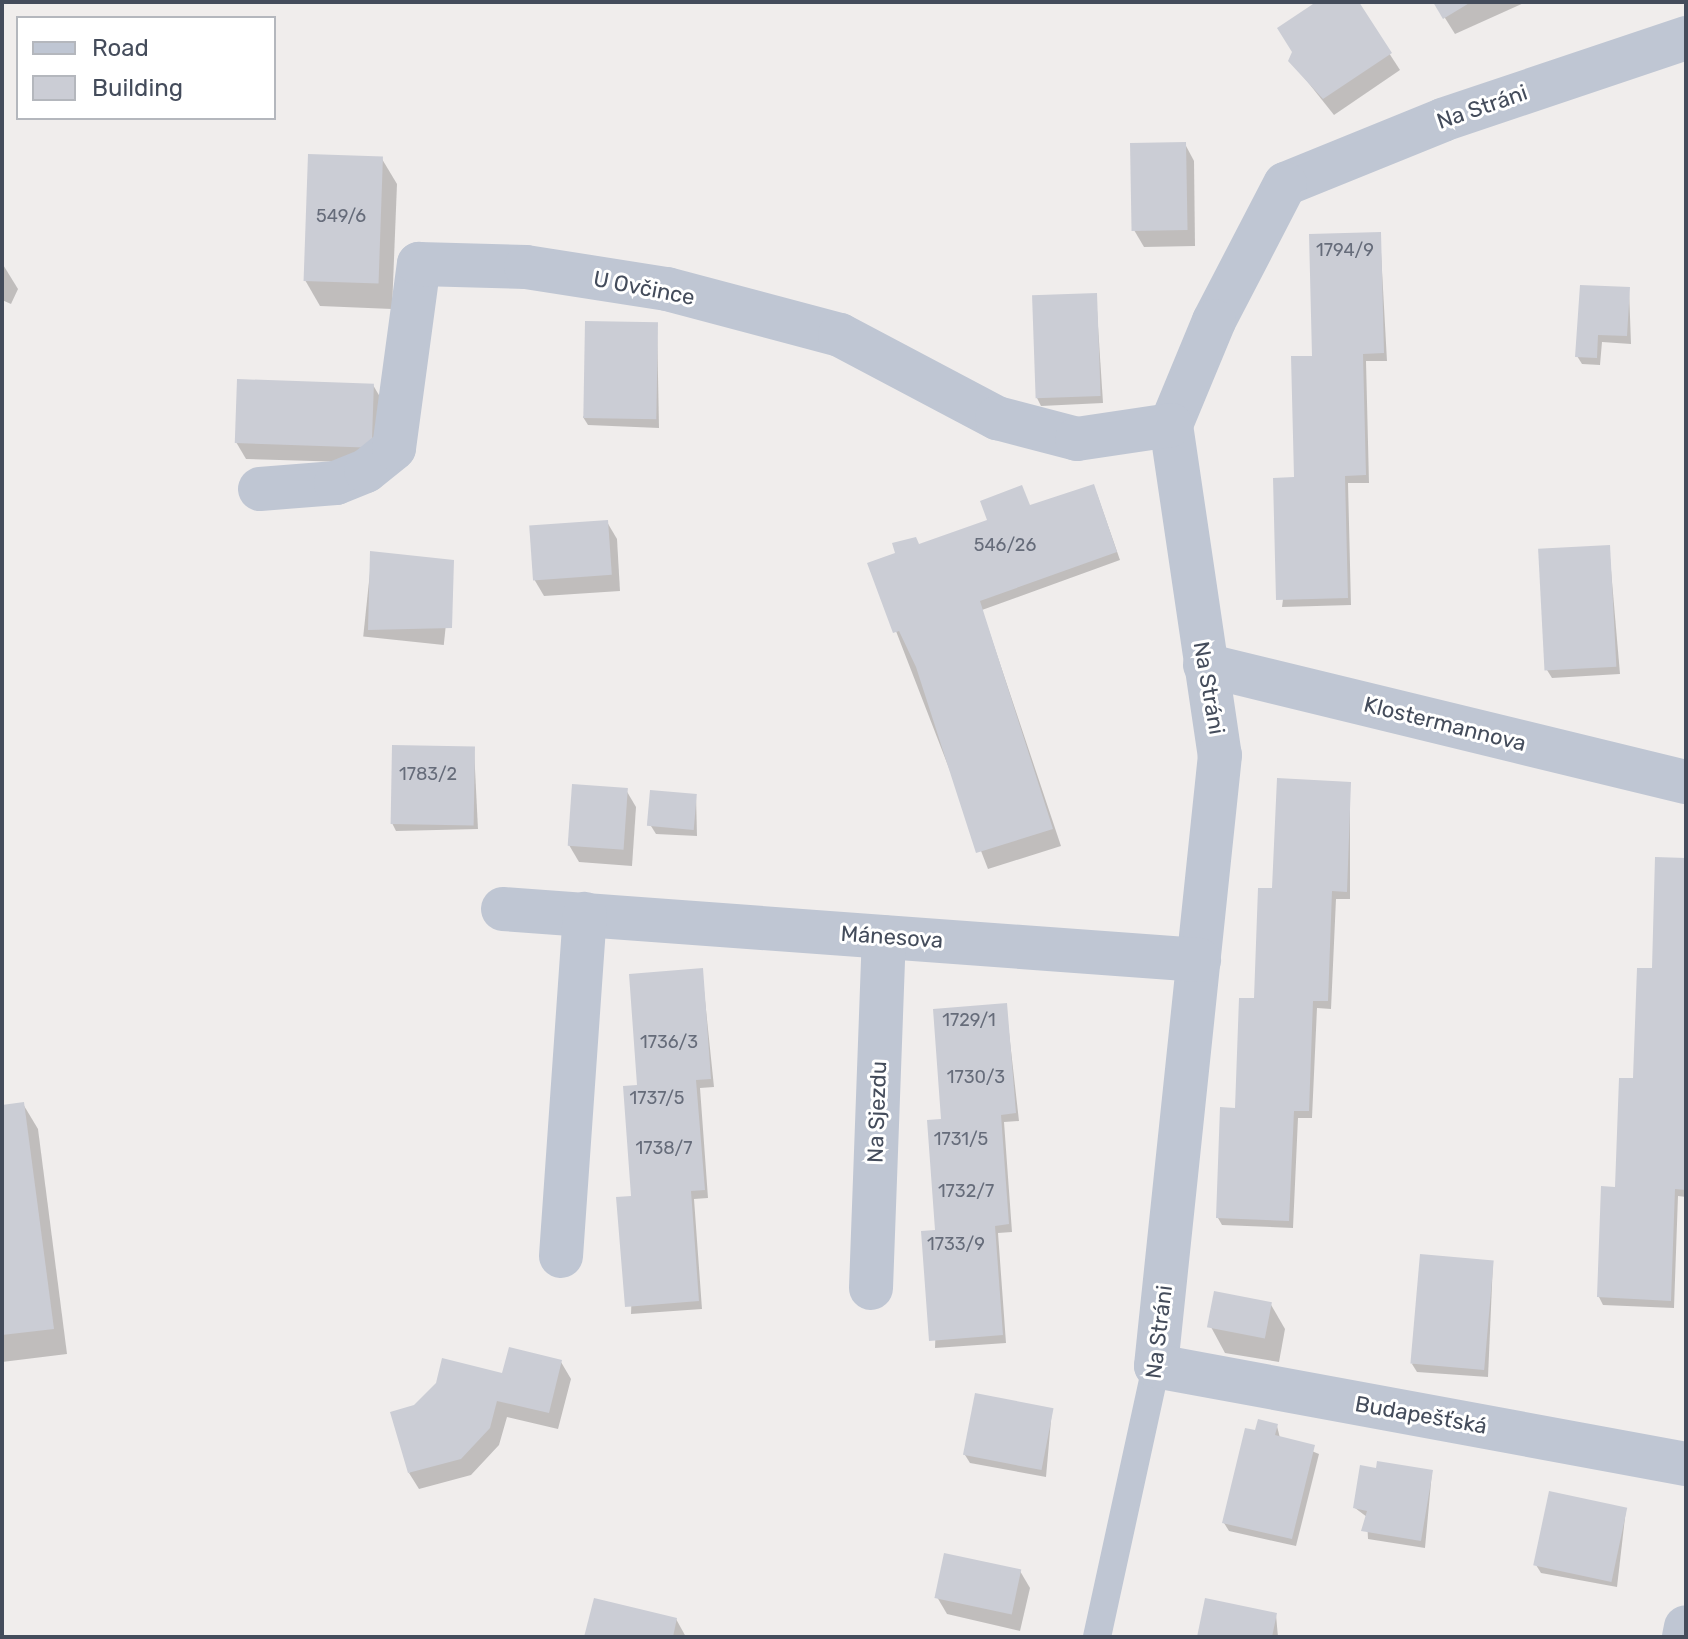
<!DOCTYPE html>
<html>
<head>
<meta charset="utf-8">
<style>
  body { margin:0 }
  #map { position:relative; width:1688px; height:1639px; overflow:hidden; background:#f0edec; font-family:Rubik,sans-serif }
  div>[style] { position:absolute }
  .shadow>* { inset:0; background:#0003; transform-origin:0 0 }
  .building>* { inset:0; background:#cbcdd5; transform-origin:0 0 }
  .lane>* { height:28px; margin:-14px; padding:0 14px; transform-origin:14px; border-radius:14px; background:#bfc6d3 }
  .street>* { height:44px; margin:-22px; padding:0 22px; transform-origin:22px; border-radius:22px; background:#bfc6d3 }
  span { translate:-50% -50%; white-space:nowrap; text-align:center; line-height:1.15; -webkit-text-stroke:6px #fff; paint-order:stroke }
  .number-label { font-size:18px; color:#666c7a }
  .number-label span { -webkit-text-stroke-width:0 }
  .street-label { font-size:22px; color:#444c5b }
  .frame { position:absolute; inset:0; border:4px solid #444c5b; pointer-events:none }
  .legend { position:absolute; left:16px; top:16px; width:260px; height:104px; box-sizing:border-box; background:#fff; border:2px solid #b4b7bd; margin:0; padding:10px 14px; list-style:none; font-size:24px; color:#444c5b }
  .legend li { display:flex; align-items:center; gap:16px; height:40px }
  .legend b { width:40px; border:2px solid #b4b7bd }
</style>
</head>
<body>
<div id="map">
  <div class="shadow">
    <i style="clip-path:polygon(1320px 2px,1356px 2px,1400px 70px,1334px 115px,1291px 61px)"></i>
    <i style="clip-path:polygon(1435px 2px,1526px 2px,1455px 34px)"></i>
    <i style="clip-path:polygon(1185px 144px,1194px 161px,1195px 246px,1144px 247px,1134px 230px)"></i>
    <i style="clip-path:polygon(382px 159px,397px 184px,392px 309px,320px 306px,305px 280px)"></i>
    <i style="clip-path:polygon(1380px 234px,1387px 361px,1366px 361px,1369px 483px,1348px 483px,1351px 605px,1282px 607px,1314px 357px)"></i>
    <i style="clip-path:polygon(2px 263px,18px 289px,11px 304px,2px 300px)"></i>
    <i style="clip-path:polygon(1629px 289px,1631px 344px,1602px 342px,1600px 365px,1582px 364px,1577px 356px)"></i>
    <i style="clip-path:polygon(1096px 295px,1103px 403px,1041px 406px,1037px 398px)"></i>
    <i style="clip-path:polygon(657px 324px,659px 428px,588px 425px,583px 417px)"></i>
    <i style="clip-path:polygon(373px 385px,383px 402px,380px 463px,246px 459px,236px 442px)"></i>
    <i style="clip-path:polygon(1097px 494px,1120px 560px,982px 610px,1061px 846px,988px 869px,870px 564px,1030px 506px)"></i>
    <i style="clip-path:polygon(607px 522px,617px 539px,620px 591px,544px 596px,534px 579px)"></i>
    <i style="clip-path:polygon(1609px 547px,1620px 674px,1552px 678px,1547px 670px)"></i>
    <i style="left:372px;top:553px;width:81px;height:84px;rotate:6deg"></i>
    <i style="clip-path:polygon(474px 749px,478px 829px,396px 831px,392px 823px)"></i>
    <i style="clip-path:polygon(1350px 784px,1350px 899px,1336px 899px,1331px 1009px,1317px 1008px,1312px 1118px,1298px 1118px,1293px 1228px,1222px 1225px,1218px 1218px,1274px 891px)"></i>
    <i style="clip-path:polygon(626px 790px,636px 807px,632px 866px,579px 862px,569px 845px)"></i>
    <i style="clip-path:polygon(696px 795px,697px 836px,656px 834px,651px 826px)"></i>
    <i style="clip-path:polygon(1686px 860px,1686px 1197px,1678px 1196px,1674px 1308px,1603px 1305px,1599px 1297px,1654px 970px)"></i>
    <i style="clip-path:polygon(702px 971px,714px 1087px,700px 1088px,708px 1198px,694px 1199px,702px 1309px,631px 1314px,639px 1087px)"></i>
    <i style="clip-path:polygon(1006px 1006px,1019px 1121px,1004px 1122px,1012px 1232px,998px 1233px,1006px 1343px,935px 1348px,943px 1121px)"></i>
    <i style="clip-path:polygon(23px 1104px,38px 1129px,67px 1354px,2px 1362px,2px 1107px)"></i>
    <i style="clip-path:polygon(1493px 1262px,1488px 1377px,1417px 1372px,1412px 1364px)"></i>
    <i style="clip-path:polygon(1270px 1303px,1285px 1329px,1279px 1362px,1225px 1353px,1211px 1327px)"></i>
    <i style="clip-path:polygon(561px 1362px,571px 1379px,558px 1429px,507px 1417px,499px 1445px,471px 1475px,419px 1489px,409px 1473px,504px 1376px)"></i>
    <i style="clip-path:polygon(1052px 1409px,1046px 1477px,970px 1463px,965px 1455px)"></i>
    <i style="clip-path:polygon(1277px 1426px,1280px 1438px,1319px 1454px,1296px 1546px,1229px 1531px,1224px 1523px,1256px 1433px)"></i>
    <i style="clip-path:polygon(1432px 1472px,1425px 1548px,1368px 1539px,1367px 1517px,1355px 1508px)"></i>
    <i style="clip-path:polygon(1626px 1509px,1617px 1587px,1541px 1573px,1536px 1565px)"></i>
    <i style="clip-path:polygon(1020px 1571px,1030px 1588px,1020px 1631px,947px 1614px,937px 1597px)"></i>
    <i style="clip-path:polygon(1276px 1615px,1278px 1637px,1200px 1637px)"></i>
    <i style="clip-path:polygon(676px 1619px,686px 1637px,586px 1637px)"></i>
  </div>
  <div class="building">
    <i style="clip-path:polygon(1316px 2px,1359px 2px,1392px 53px,1323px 99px,1288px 61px,1292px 52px,1277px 28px)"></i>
    <i style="clip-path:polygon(1433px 2px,1471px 2px,1443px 19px)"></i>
    <i style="left:1186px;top:142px;width:88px;height:56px;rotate:89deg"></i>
    <i style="left:308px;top:154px;width:75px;height:127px;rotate:2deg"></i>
    <i style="clip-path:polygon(1381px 232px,1384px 353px,1363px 354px,1366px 475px,1345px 476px,1348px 598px,1276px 600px,1273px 478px,1294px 477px,1291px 356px,1312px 356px,1309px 234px)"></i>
    <i style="clip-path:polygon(1580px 285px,1630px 287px,1627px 336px,1598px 335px,1597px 358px,1575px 357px)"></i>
    <i style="left:1097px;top:293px;width:103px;height:65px;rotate:88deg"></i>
    <i style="left:585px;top:321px;width:73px;height:97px;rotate:1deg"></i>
    <i style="left:237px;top:379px;width:137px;height:64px;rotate:2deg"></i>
    <i style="clip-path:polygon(1094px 484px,1117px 552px,980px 601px,1053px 829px,976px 853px,916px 667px,899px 631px,893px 633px,867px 563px,895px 553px,892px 543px,916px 537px,919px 544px,987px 520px,980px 501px,1022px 485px,1030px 505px)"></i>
    <i style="left:608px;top:520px;width:55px;height:79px;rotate:86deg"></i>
    <i style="left:1610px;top:545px;width:122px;height:72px;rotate:87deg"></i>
    <i style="clip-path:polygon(370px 551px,454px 560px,452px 628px,368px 630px)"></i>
    <i style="left:392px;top:745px;width:83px;height:79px;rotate:1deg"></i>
    <i style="clip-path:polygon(1277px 778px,1351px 782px,1347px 892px,1332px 891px,1328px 1001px,1313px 1001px,1309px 1111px,1294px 1111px,1289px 1221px,1216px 1218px,1220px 1107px,1235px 1108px,1239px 998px,1254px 998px,1258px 888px,1272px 888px)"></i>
    <i style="left:572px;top:784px;width:56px;height:62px;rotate:4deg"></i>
    <i style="left:650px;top:790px;width:47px;height:36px;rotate:5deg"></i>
    <i style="clip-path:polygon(1655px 857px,1686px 858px,1686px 1190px,1675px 1189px,1671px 1301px,1597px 1297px,1601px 1186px,1615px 1187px,1619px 1078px,1633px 1078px,1637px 968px,1652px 968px)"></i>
    <i style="clip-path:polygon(703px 968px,711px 1079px,696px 1080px,705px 1190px,691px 1191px,699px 1301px,625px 1307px,616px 1197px,631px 1196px,623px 1086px,637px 1085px,629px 974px)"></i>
    <i style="clip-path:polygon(1007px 1003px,1016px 1113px,1001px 1115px,1009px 1224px,995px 1226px,1003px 1335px,929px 1341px,921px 1231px,935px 1230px,927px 1120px,941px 1119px,933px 1009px)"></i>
    <i style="clip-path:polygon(24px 1102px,54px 1329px,2px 1335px,2px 1105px)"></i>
    <i style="left:1420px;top:1254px;width:74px;height:110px;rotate:5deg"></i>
    <i style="left:1214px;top:1291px;width:59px;height:37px;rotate:11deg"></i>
    <i style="clip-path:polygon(509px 1347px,562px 1360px,549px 1413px,497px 1401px,490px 1428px,461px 1459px,408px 1473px,390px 1412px,414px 1405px,436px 1383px,442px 1358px,502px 1373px)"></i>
    <i style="left:975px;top:1393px;width:80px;height:63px;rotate:11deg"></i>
    <i style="clip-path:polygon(1258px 1419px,1278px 1424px,1275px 1435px,1315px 1445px,1292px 1539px,1222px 1523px,1245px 1428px,1255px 1430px)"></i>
    <i style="clip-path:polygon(1377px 1461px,1433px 1470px,1421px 1541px,1361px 1531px,1367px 1511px,1353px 1508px,1360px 1465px,1376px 1468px)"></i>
    <i style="left:1549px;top:1491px;width:80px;height:76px;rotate:12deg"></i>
    <i style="left:944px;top:1553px;width:79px;height:46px;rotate:12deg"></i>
    <i style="clip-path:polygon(594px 1598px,677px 1618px,673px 1637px,584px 1637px)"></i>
    <i style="clip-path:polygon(1205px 1598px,1277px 1613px,1272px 1637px,1197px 1637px)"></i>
  </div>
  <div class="lane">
    <i style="left:1097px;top:1637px;width:277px;rotate:-77.7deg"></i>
  </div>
  <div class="street">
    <i style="left:1686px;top:38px;width:256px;rotate:161.4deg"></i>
    <i style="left:1443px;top:120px;width:170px;rotate:157.9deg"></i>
    <i style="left:1285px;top:184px;width:154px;rotate:117.4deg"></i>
    <i style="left:1214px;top:321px;width:113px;rotate:112.5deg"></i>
    <i style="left:1171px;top:425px;width:334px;rotate:81.6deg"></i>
    <i style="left:1220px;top:755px;width:614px;rotate:95.98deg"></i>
    <i style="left:1156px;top:1366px;width:539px;rotate:10.48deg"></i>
    <i style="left:260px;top:489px;width:76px;rotate:-4.5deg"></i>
    <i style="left:336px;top:483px;width:32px;rotate:-22deg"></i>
    <i style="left:366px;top:471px;width:36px;rotate:-39deg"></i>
    <i style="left:394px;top:448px;width:186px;rotate:-82.3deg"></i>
    <i style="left:419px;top:264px;width:107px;rotate:1.6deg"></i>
    <i style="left:526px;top:267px;width:143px;rotate:8.9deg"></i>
    <i style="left:667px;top:289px;width:179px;rotate:14.9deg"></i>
    <i style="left:840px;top:335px;width:178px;rotate:27.9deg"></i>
    <i style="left:997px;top:418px;width:83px;rotate:14.7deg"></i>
    <i style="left:1077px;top:439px;width:95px;rotate:-8.5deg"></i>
    <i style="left:1205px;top:665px;width:495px;rotate:13.7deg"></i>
    <i style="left:503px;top:909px;width:698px;rotate:4.19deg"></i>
    <i style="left:561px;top:1256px;width:343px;rotate:-86deg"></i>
    <i style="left:871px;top:1288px;width:351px;rotate:-87.9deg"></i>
    <i style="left:1684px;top:1637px;width:10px;rotate:-79deg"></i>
  </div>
  <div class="number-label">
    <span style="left:341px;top:216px">549/6</span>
    <span style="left:1345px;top:250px">1794/9</span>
    <span style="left:1005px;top:545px">546/26</span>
    <span style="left:428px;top:774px">1783/2</span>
    <span style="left:969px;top:1020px">1729/1</span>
    <span style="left:669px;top:1042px">1736/3</span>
    <span style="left:976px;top:1077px">1730/3</span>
    <span style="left:657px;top:1098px">1737/5</span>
    <span style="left:961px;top:1139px">1731/5</span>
    <span style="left:664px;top:1148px">1738/7</span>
    <span style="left:966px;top:1191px">1732/7</span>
    <span style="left:956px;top:1244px">1733/9</span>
  </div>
  <div class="street-label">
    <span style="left:1482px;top:107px;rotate:-19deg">Na Stráni</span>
    <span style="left:644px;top:288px;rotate:11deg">U Ovčince</span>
    <span style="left:1209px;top:688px;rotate:80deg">Na Stráni</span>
    <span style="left:1445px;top:724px;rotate:14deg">Klostermannova</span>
    <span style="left:892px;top:937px;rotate:4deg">Mánesova</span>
    <span style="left:877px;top:1112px;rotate:-88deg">Na Sjezdu</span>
    <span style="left:1159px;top:1332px;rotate:-83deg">Na Stráni</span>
    <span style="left:1421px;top:1415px;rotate:10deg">Budapešťská</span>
  </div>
  <div class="frame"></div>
  <ul class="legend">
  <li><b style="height:10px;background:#bfc6d3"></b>Road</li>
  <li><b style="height:22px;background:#cbcdd5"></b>Building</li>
  </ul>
</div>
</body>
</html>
